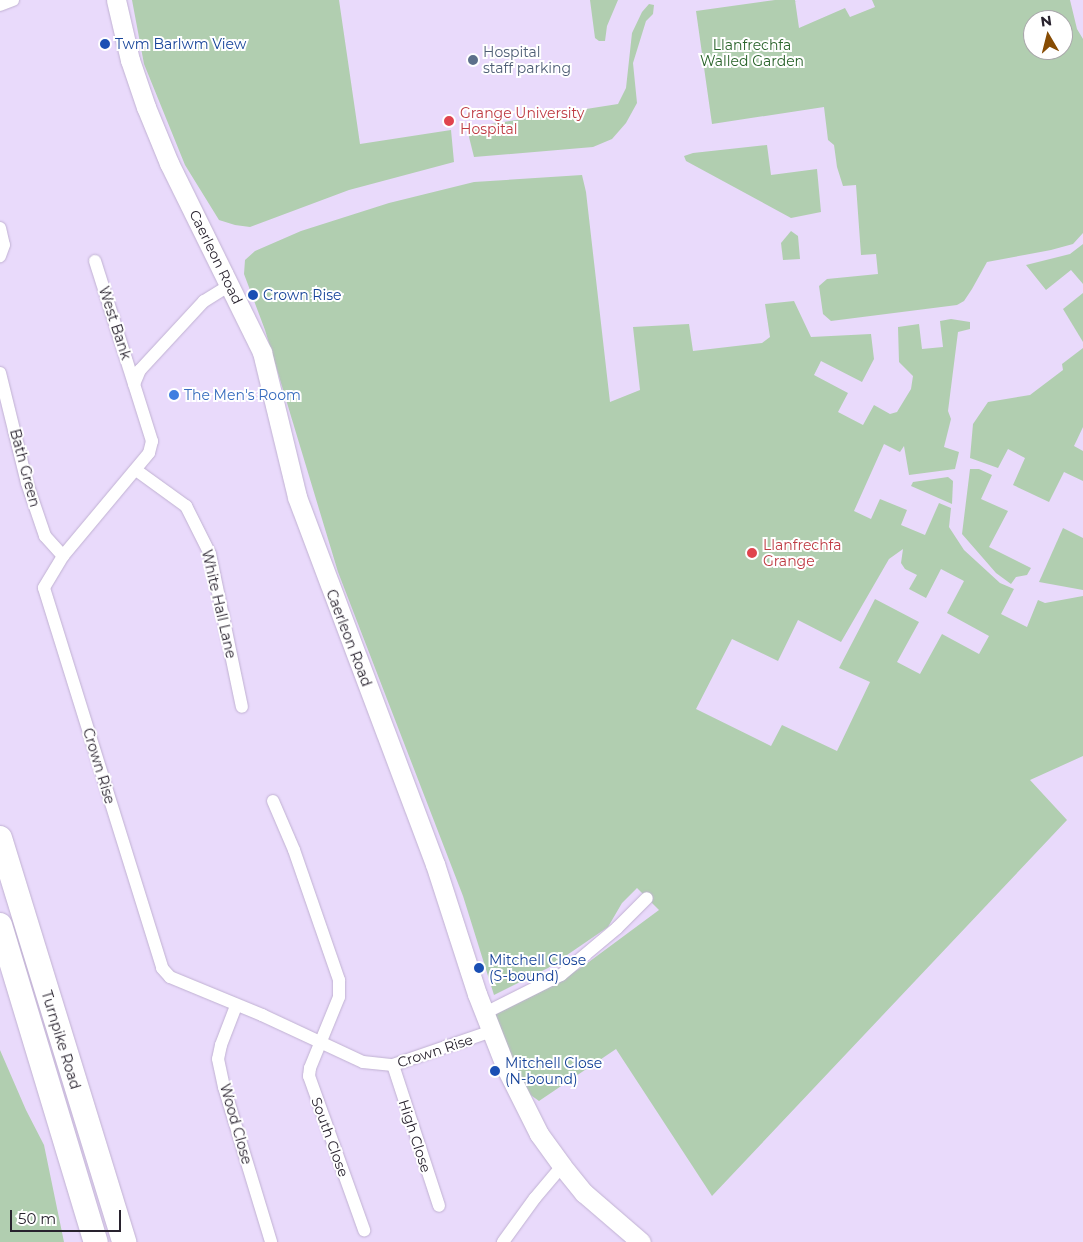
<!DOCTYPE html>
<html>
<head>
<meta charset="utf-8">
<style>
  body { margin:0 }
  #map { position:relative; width:1083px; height:1242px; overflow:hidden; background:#e9dafb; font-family:Montserrat,sans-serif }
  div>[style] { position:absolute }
  .green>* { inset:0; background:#b1ceb0 }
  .roads { filter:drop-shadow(0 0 1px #c0b1d2) drop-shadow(0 0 1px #c0b1d2) }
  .street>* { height:12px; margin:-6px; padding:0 6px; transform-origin:6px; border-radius:6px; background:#fff }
  .secondary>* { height:19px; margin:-9.5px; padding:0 9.5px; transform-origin:9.5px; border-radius:9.5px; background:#fff }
  .highway>* { height:24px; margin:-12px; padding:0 12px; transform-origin:12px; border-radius:12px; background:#fff }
  .dots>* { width:14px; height:14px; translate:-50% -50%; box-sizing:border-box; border:2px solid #fff; border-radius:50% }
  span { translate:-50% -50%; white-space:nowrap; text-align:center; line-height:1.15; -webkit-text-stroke:4px #fff; paint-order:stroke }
  .transit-label { font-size:14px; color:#164399 }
  .left { translate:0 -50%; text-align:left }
  .park-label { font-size:14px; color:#29632a }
  .service-label { font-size:14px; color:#4e5e75 }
  .health-label { font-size:14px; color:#be3a42 }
  .street-label { font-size:14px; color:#28222e }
  .shop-label { font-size:14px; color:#366cbe }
  .north { position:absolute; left:1023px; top:10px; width:50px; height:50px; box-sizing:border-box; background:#fff; border:1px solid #a9a7ab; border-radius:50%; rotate:352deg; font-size:14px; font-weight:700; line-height:20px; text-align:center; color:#28222e }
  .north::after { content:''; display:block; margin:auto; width:18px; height:22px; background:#874c04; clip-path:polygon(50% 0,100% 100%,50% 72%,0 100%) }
  .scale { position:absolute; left:10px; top:1210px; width:111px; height:22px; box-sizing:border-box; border:2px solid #28222e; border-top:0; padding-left:6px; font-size:15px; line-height:18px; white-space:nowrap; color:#28222e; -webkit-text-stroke:4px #fff; paint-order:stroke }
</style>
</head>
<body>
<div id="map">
  <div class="green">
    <i style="clip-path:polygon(132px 0,339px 0,360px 144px,451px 130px,454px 162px,349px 190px,250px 227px,235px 225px,219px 220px,185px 165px,144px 64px)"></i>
    <i style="clip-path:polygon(590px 0,618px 0,607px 26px,605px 41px,599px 41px,595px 38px)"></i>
    <i style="clip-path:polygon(evenodd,775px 0,795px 0,799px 28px,845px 8px,850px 17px,875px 7px,872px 0,1070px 0,1077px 29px,1083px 39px,1083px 233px,1073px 244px,1051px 250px,987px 262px,972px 289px,964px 301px,957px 305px,831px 321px,823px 314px,819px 286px,827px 279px,878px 274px,876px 254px,861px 255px,856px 185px,843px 186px,837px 167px,834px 145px,828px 140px,824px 107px,712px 124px,696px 11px,775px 0,1033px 20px,1063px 20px,1063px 50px,1033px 50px,1033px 20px)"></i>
    <i style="clip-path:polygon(649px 4px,654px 5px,653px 14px,646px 21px,633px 63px,637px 103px,626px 123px,612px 139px,593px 147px,474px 157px,469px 137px,471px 127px,618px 104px,626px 88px,632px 33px,642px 12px)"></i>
    <i style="clip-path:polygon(767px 145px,771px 175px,817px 169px,821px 212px,791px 218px,686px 161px,684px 156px,693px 153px)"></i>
    <i style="clip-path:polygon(evenodd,582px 175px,586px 192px,610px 402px,640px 390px,633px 327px,689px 324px,693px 351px,762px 343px,770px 337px,765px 304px,794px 301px,811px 337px,871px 334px,874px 359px,862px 382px,821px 361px,814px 375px,848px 393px,838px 412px,863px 425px,874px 405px,890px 414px,897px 412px,911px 389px,913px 376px,899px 362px,898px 327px,919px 324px,922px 349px,943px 347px,940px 321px,951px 319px,970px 322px,970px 329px,958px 332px,948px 411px,951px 419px,944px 447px,959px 452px,955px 469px,909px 475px,904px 446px,900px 452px,884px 444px,854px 511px,871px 519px,880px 499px,907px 510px,901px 525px,925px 535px,939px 503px,951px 508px,949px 527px,964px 550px,1000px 583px,1014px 589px,1001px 614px,1027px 627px,1038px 600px,1045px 603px,1083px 596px,1083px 756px,1030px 780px,1067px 820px,712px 1196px,616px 1049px,539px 1101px,525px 1091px,494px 1015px,540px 992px,582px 967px,659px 910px,637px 888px,622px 903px,608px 927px,548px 968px,494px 995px,463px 896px,338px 572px,265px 330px,244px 274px,245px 260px,255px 251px,301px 231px,389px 203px,474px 182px,582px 175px,903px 549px,901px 563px,905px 569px,917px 575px,909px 589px,926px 598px,941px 569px,964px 581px,947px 613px,989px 636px,979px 654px,942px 634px,920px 674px,897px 662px,919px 622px,875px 599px,839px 668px,870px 682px,837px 751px,782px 725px,771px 746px,696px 709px,732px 639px,778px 661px,798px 620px,841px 642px,889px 559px,903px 549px)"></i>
    <i style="clip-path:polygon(791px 231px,798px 236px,800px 259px,783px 260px,781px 243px)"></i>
    <i style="clip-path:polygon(1083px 244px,1083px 284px,1071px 270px,1046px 290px,1026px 265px,1070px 254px)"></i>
    <i style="clip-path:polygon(1083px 293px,1083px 342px,1063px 309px)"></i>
    <i style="clip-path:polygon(1083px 348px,1083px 427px,1074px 446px,1083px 451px,1083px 481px,1064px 472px,1049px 502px,1013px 485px,1025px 458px,1008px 449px,998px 468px,970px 458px,973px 424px,988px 402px,1030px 395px,1063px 370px,1062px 364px)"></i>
    <i style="clip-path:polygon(970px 469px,979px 469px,992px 475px,981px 499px,1008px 511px,989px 547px,1031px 568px,1027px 575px,1016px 577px,1011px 584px,996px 573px,962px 534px)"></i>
    <i style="clip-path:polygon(948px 477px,953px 481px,952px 504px,911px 486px,913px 482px)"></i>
    <i style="clip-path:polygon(1063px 528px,1083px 538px,1083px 590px,1039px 582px)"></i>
    <i style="clip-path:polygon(0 1050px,26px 1110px,44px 1145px,64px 1242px,0 1242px)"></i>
  </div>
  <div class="roads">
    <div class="street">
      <i style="left:0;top:5px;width:14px;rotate:-21deg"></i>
      <i style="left:0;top:228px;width:17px;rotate:77deg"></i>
      <i style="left:4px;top:245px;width:12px;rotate:110deg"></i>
      <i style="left:95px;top:261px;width:129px;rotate:72.4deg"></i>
      <i style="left:230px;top:285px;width:31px;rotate:148deg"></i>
      <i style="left:204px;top:301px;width:94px;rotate:132.8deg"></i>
      <i style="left:140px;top:370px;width:15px;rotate:113deg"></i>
      <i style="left:134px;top:384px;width:60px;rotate:72.5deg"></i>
      <i style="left:152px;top:441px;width:12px;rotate:104deg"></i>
      <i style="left:149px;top:453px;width:134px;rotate:129.9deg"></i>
      <i style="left:63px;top:556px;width:37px;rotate:121deg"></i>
      <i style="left:44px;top:588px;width:398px;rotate:72.7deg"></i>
      <i style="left:162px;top:968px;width:12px;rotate:48deg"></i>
      <i style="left:170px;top:977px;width:100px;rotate:22.4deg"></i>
      <i style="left:262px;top:1015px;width:111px;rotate:25deg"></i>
      <i style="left:363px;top:1062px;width:30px;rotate:6deg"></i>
      <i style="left:393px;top:1065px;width:105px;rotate:-19deg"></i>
      <i style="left:0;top:373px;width:113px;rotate:76.2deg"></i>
      <i style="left:27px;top:483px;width:56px;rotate:71.2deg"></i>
      <i style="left:45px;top:536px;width:27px;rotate:48deg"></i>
      <i style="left:136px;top:470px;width:62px;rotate:35.8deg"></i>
      <i style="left:186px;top:506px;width:54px;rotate:63.4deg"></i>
      <i style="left:210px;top:554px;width:156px;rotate:78.2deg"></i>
      <i style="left:273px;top:801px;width:53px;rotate:66.8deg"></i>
      <i style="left:294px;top:850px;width:138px;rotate:70.9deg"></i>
      <i style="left:339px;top:980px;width:17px;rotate:90deg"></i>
      <i style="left:339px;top:997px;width:77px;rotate:112.2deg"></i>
      <i style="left:310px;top:1068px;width:8px;rotate:97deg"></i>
      <i style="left:309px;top:1076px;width:164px;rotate:70.3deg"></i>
      <i style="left:236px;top:1006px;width:42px;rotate:111deg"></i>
      <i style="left:221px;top:1045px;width:14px;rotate:102deg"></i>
      <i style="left:218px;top:1059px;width:29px;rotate:78deg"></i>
      <i style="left:224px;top:1087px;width:162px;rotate:73.1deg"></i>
      <i style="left:485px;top:1013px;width:85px;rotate:-26.6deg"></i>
      <i style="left:561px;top:975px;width:73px;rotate:-40deg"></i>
      <i style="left:617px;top:928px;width:42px;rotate:-45deg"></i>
      <i style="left:393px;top:1065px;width:148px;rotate:71.9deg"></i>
      <i style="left:503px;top:1242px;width:54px;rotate:-54deg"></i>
      <i style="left:535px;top:1198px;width:42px;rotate:-49.8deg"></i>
    </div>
    <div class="secondary">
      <i style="left:116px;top:0;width:62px;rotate:76.9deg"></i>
      <i style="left:130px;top:60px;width:50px;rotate:71.2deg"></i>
      <i style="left:146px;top:107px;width:61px;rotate:67.7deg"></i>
      <i style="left:169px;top:163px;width:211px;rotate:63.8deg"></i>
      <i style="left:262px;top:352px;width:149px;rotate:76.4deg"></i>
      <i style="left:297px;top:497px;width:392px;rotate:69.4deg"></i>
      <i style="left:435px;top:864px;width:137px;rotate:72.1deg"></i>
      <i style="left:477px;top:994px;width:79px;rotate:68.6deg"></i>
      <i style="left:506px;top:1068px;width:74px;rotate:63.4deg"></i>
      <i style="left:539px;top:1134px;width:39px;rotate:54deg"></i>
      <i style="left:562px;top:1166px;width:35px;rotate:51deg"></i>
      <i style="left:584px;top:1193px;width:75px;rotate:40.7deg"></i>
    </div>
    <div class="highway">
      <i style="left:0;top:838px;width:423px;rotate:72.9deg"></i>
      <i style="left:0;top:925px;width:331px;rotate:73.2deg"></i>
    </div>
  </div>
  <div class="dots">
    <i style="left:105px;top:44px;background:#1a4fb4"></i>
    <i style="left:473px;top:60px;background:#5c6f8a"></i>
    <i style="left:449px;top:121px;background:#e0444e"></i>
    <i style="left:253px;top:295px;background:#1a4fb4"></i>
    <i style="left:174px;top:395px;background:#3f7fe0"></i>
    <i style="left:752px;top:553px;background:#e0444e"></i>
    <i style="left:479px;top:968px;background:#1a4fb4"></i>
    <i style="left:495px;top:1071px;background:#1a4fb4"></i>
  </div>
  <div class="transit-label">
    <span class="left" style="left:115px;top:44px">Twm Barlwm View</span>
    <span class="left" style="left:263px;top:295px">Crown Rise</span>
    <span class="left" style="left:489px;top:968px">Mitchell Close<br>(S-bound)</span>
    <span class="left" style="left:505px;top:1071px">Mitchell Close<br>(N-bound)</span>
  </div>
  <div class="park-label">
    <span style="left:752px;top:53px">Llanfrechfa<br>Walled Garden</span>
  </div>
  <div class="service-label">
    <span class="left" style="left:483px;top:60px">Hospital<br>staff parking</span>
  </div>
  <div class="health-label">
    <span class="left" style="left:460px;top:121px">Grange University<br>Hospital</span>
    <span class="left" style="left:763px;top:553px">Llanfrechfa<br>Grange</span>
  </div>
  <div class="street-label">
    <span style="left:216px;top:257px;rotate:64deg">Caerleon Road</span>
    <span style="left:115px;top:323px;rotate:72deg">West Bank</span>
    <span style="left:25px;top:468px;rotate:75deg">Bath Green</span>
    <span style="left:219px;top:604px;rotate:77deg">White Hall Lane</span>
    <span style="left:349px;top:638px;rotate:69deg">Caerleon Road</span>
    <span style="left:99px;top:766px;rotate:73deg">Crown Rise</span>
    <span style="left:61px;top:1040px;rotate:73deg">Turnpike Road</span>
    <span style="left:435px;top:1051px;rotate:-18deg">Crown Rise</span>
    <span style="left:236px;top:1124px;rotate:74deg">Wood Close</span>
    <span style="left:415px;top:1136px;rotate:72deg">High Close</span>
    <span style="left:330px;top:1137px;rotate:70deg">South Close</span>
  </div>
  <div class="shop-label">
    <span class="left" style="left:184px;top:395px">The Men's Room</span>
  </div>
  <div class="north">N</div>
  <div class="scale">50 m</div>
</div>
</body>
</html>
